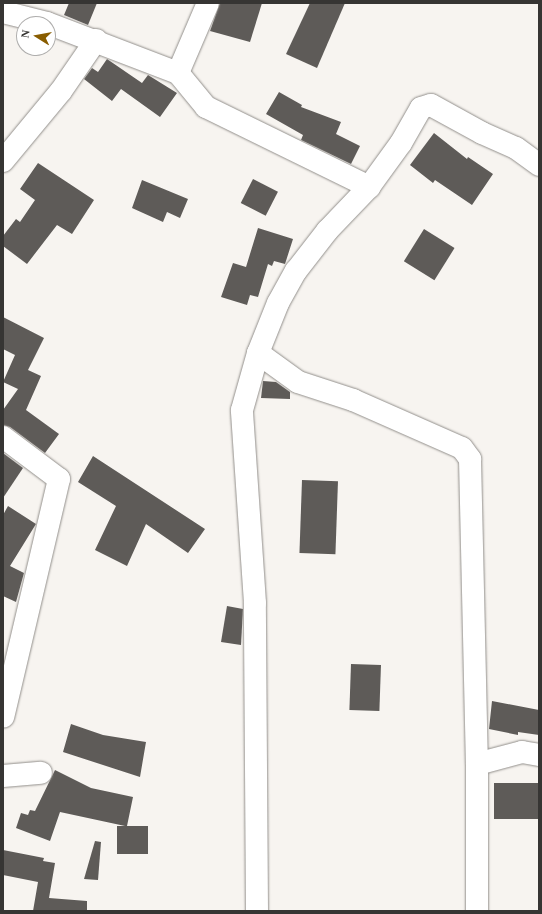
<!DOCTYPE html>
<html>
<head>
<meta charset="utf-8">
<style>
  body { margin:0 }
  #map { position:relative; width:542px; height:914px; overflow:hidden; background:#f7f4f0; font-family:"Times New Roman",serif }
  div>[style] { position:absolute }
  .building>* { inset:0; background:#5e5b58; transform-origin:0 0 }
  .roads { filter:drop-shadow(0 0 1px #928f8b) drop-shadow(0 0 1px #928f8b) }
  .minor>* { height:22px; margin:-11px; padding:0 11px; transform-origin:11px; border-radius:11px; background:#fff }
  span { translate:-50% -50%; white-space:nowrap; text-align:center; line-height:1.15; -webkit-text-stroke:4px #fff; paint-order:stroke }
  .frame { position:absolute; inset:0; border:4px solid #363533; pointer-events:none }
  .north { position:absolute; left:16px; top:16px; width:40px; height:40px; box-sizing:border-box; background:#fff; border:1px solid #afaead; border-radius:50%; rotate:281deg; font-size:11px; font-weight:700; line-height:16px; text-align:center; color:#363533 }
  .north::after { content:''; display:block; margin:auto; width:14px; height:18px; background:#895d00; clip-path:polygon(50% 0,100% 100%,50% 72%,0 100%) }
</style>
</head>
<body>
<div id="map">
  <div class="building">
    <i style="clip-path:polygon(69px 3px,97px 3px,88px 25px,64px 15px)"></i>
    <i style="clip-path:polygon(220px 3px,262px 3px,250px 42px,210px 31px)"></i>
    <i style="clip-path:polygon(310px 3px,345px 3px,317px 68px,286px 54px)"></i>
    <i style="clip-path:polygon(107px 59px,142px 83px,148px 75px,177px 93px,160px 117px,121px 89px,112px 101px,84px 79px,92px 68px,98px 72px)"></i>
    <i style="clip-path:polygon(279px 92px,302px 105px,301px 107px,341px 122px,336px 134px,360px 146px,351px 164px,301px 140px,303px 135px,266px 114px)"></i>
    <i style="clip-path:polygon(434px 133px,467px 159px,468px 157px,493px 174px,472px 205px,435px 180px,433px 183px,410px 165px)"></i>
    <i style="clip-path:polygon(38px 163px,94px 200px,72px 234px,57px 225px,27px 264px,3px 246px,3px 236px,16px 219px,20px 222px,35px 200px,20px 189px)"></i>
    <i style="left:253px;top:179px;width:28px;height:27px;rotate:27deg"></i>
    <i style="clip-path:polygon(142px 180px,188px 199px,180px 218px,167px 212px,163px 222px,132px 208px)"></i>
    <i style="clip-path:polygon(258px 228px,293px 239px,285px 264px,274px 261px,272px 266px,268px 264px,258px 297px,250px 295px,247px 305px,221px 297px,233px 263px,246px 267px)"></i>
    <i style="left:424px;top:229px;width:36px;height:38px;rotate:32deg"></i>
    <i style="clip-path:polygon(3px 317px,44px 338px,28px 370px,41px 376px,26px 410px,59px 434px,45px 453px,10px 427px,3px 425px,3px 410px,18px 389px,3px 382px,15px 355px,3px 349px)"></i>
    <i style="clip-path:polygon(263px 381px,276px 382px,290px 392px,290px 399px,261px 398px)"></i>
    <i style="clip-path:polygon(3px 453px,23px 468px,3px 498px)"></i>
    <i style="clip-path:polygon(93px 456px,205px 529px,188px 553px,146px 524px,127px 566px,95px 550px,116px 506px,78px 482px)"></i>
    <i style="left:302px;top:480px;width:36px;height:73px;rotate:2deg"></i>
    <i style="clip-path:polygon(8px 506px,36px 524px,10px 566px,24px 573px,16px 602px,3px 596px,3px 515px)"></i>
    <i style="clip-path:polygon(227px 606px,243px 609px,241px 645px,221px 642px)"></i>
    <i style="left:351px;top:664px;width:30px;height:46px;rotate:2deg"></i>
    <i style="clip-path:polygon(492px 701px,539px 710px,539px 735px,518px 732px,518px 735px,489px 729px)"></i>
    <i style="clip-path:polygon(71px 724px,103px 735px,146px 742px,140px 777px,63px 752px)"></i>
    <i style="clip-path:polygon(55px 770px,91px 788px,133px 797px,127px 826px,148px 826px,148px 854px,117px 854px,117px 826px,125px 826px,60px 812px,50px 841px,16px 828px,21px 813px,28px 815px,30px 810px,35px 811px)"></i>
    <i style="left:539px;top:783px;width:36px;height:45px;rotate:90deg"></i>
    <i style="clip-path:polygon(95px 841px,101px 842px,98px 880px,84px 879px)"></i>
    <i style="clip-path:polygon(3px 850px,44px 858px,43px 861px,55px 863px,49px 898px,87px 901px,87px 911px,33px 911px,38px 882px,3px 875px)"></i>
  </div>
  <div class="roads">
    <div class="minor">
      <i style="left:3px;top:12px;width:45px;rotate:14deg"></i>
      <i style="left:47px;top:23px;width:140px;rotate:20.9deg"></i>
      <i style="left:178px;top:73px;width:44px;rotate:50.5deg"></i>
      <i style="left:206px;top:107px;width:182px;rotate:26.1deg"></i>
      <i style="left:178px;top:73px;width:76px;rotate:-66.8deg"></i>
      <i style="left:3px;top:161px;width:91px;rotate:-50.4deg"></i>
      <i style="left:61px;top:91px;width:62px;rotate:-55.5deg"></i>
      <i style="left:258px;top:353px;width:49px;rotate:35.9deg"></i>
      <i style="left:298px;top:382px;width:58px;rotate:18.1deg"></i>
      <i style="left:353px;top:400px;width:119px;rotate:23.8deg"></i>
      <i style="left:462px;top:448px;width:14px;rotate:54deg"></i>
      <i style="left:470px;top:459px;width:305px;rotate:88.7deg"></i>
      <i style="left:477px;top:764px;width:147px;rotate:90deg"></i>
      <i style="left:3px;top:437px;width:70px;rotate:36.9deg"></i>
      <i style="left:59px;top:479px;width:244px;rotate:103.2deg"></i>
      <i style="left:477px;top:764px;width:47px;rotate:-14.9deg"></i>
      <i style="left:522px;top:752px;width:17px;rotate:10deg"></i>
      <i style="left:3px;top:776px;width:38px;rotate:-5deg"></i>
      <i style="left:257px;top:911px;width:308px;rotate:-90.4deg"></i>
      <i style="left:255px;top:603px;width:193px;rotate:-93.9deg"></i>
      <i style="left:242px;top:410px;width:59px;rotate:-74.3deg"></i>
      <i style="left:258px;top:353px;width:54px;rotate:-68.2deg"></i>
      <i style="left:278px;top:303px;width:37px;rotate:-61deg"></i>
      <i style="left:296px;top:271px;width:51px;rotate:-52.2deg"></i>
      <i style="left:327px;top:231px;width:61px;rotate:-46.3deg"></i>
      <i style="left:369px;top:187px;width:54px;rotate:-54deg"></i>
      <i style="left:401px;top:143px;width:40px;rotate:-60.3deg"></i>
      <i style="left:421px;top:108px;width:10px;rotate:-17deg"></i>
      <i style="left:431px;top:105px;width:58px;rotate:28.8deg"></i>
      <i style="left:482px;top:133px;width:37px;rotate:24deg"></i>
      <i style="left:516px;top:148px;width:29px;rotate:36deg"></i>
    </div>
  </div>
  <div class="frame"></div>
  <div class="north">N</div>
</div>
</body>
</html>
